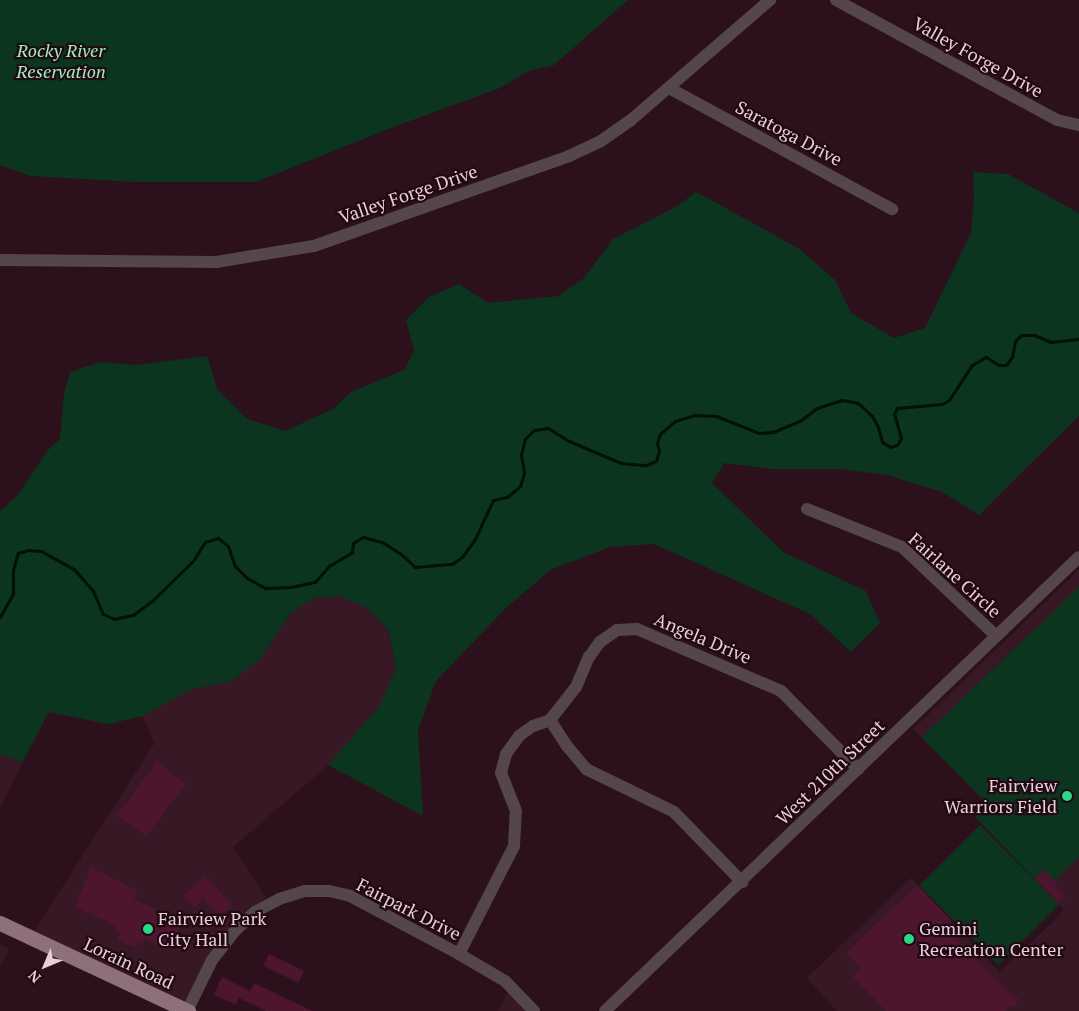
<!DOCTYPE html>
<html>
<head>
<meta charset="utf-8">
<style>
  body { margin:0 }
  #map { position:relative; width:1079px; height:1011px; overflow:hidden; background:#2c111c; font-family:"PT Serif",serif }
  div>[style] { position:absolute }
  .built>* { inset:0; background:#391825 }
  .green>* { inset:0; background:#0b351f; transform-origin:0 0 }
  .stream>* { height:3px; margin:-1.5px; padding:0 1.5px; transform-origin:1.5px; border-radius:1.5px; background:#011107 }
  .building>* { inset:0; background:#4d152e; transform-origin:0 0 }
  .minor>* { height:12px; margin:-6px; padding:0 6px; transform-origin:6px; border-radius:6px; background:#54464a }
  .major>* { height:15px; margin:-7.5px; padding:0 7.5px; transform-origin:7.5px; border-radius:7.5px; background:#8d7079 }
  .dots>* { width:14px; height:14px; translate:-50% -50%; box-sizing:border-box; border:2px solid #220813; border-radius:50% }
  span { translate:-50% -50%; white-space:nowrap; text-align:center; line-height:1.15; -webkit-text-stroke:4.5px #220813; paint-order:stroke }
  .park-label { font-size:18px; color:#97f3ba; font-style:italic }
  .street-label { font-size:18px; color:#e4d0d6 }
  .poi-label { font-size:18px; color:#e4d0d6 }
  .right { translate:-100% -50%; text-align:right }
  .left { translate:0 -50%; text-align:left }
  .north { position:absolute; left:20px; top:941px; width:50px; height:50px; -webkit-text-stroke:4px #220813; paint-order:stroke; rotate:225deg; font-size:14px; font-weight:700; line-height:20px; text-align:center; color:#e4d0d6 }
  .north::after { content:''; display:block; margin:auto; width:18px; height:22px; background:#e4d0d6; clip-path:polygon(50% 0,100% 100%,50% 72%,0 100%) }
</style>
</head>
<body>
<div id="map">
  <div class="built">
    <i style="clip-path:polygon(1079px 570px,1079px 1011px,837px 1011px,807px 978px,911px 878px,1000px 972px,1056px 919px,1064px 909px,975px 817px,987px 804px,913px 729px)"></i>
    <i style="clip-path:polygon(340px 596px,367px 608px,389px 631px,396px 669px,378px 708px,328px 765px,233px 847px,266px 898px,226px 932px,206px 958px,183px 1005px,33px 933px,154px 744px,143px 716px,190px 690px,232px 681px,261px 658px,290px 614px,313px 598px)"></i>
    <i style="clip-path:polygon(5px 754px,22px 763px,0 809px,0 756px)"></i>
    <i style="clip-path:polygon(0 944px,9px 949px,0 966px)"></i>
    <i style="clip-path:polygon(509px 989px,532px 1011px,498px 1011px)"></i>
  </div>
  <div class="green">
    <i style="clip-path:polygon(0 0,628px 0,554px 65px,528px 71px,500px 88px,396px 126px,256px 182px,135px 182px,30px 176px,0 165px)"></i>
    <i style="clip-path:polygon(973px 172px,1008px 174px,1079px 213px,1079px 416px,979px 515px,942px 492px,887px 475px,840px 469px,773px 469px,724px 463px,712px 483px,783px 552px,866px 591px,880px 623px,851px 652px,810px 614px,654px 544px,610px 547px,550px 570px,506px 608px,436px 681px,418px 730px,423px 816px,328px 765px,378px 708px,396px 669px,389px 631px,367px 608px,340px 596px,313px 598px,290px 614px,261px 658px,232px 681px,190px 690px,143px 716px,108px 724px,49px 712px,22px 763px,5px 755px,0 756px,0 511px,17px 496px,49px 449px,60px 439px,64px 394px,70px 372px,100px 362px,136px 365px,207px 356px,217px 389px,247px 419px,285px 431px,333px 409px,351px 392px,404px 370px,414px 351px,406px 320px,429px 297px,459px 284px,488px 303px,559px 296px,584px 278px,613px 239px,676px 207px,696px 192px,798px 248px,835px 280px,851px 313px,894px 338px,925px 328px,971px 233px,974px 200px)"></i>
    <i style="clip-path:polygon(1079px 587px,1079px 857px,1055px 880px,1042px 871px,1035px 879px,975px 817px,987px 804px,922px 737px)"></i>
    <i style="left:980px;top:825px;width:112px;height:86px;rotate:45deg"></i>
  </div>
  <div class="stream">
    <i style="left:0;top:617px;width:26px;rotate:-61deg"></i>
    <i style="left:13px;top:594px;width:24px;rotate:-90deg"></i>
    <i style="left:13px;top:570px;width:18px;rotate:-74deg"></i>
    <i style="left:18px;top:553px;width:10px;rotate:-17deg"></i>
    <i style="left:28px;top:550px;width:13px;rotate:4deg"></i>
    <i style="left:41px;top:551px;width:38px;rotate:29deg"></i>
    <i style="left:74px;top:569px;width:29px;rotate:49deg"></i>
    <i style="left:93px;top:591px;width:25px;rotate:67deg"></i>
    <i style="left:103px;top:614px;width:12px;rotate:24deg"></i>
    <i style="left:114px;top:619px;width:19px;rotate:-12deg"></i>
    <i style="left:133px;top:615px;width:26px;rotate:-37deg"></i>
    <i style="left:154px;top:599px;width:54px;rotate:-44.3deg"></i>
    <i style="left:193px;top:561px;width:22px;rotate:-58deg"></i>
    <i style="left:205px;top:542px;width:14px;rotate:-17deg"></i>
    <i style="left:218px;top:538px;width:13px;rotate:39deg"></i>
    <i style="left:228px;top:546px;width:21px;rotate:71deg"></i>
    <i style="left:235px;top:566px;width:17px;rotate:45deg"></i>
    <i style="left:247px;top:578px;width:21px;rotate:29deg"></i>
    <i style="left:265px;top:588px;width:26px;rotate:-2deg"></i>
    <i style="left:291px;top:587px;width:25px;rotate:-12deg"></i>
    <i style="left:315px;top:582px;width:21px;rotate:-49deg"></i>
    <i style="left:329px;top:566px;width:27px;rotate:-31deg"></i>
    <i style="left:352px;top:552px;width:9px;rotate:-84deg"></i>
    <i style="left:353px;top:543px;width:12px;rotate:-31deg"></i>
    <i style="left:363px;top:537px;width:20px;rotate:15deg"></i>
    <i style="left:382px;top:542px;width:22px;rotate:32deg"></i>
    <i style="left:401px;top:554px;width:19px;rotate:43deg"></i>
    <i style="left:415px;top:567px;width:37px;rotate:-5deg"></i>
    <i style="left:452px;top:564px;width:12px;rotate:-35deg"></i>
    <i style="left:462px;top:557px;width:22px;rotate:-54deg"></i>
    <i style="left:475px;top:539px;width:43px;rotate:-65.2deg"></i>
    <i style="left:493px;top:500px;width:14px;rotate:-12deg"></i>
    <i style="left:507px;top:497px;width:17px;rotate:-40deg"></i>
    <i style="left:520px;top:486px;width:14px;rotate:-73deg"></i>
    <i style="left:524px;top:473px;width:18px;rotate:-99deg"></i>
    <i style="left:521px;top:455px;width:16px;rotate:-76deg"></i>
    <i style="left:525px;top:439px;width:13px;rotate:-45deg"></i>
    <i style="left:534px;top:430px;width:14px;rotate:-8deg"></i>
    <i style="left:548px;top:428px;width:25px;rotate:32deg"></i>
    <i style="left:569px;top:441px;width:56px;rotate:22.9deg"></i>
    <i style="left:621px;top:463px;width:25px;rotate:5deg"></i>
    <i style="left:646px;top:465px;width:11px;rotate:-22deg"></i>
    <i style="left:656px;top:461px;width:10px;rotate:-73deg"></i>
    <i style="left:659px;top:451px;width:8px;rotate:-104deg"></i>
    <i style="left:657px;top:443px;width:9px;rotate:-72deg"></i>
    <i style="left:660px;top:434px;width:20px;rotate:-41deg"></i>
    <i style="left:675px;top:421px;width:21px;rotate:-17deg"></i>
    <i style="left:695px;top:415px;width:21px;rotate:3deg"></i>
    <i style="left:716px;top:416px;width:46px;rotate:21.6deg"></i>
    <i style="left:759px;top:433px;width:14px;rotate:-4deg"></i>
    <i style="left:773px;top:432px;width:30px;rotate:-23deg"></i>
    <i style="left:801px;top:420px;width:20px;rotate:-37deg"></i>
    <i style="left:817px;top:408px;width:26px;rotate:-18deg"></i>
    <i style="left:842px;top:400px;width:16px;rotate:11deg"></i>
    <i style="left:858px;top:403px;width:19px;rotate:43deg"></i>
    <i style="left:872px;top:416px;width:13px;rotate:61deg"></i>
    <i style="left:878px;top:427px;width:16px;rotate:75deg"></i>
    <i style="left:882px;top:442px;width:9px;rotate:32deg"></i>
    <i style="left:890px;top:447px;width:7px;rotate:-16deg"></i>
    <i style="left:897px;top:445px;width:8px;rotate:-60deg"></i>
    <i style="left:901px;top:438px;width:25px;rotate:-106deg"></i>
    <i style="left:894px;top:414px;width:7px;rotate:-63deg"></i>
    <i style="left:897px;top:408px;width:45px;rotate:-5.1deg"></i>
    <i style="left:942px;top:404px;width:8px;rotate:-30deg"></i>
    <i style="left:949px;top:400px;width:42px;rotate:-56.7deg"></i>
    <i style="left:972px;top:365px;width:16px;rotate:-30deg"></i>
    <i style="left:986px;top:357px;width:15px;rotate:32deg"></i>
    <i style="left:999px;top:365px;width:7px"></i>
    <i style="left:1006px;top:365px;width:10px;rotate:-53deg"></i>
    <i style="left:1012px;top:357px;width:16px;rotate:-79deg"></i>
    <i style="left:1015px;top:341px;width:8px;rotate:-45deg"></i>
    <i style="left:1021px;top:335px;width:13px"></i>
    <i style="left:1034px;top:335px;width:18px;rotate:22deg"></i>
    <i style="left:1051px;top:342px;width:28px;rotate:-6deg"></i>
  </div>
  <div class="building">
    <i style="left:157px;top:762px;width:36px;height:66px;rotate:37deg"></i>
    <i style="clip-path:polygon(91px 867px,137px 890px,134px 899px,182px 922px,169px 951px,145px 939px,142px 944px,138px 942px,135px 948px,117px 939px,120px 934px,115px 931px,118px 926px,75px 907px)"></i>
    <i style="clip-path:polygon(1043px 870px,1055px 880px,1057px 889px,1065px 897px,1058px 903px,1035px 879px)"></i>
    <i style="clip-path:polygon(205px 876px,232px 905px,220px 917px,203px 899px,195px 907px,184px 896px)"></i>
    <i style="clip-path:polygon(917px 885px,951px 920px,944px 925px,1011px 995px,1019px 998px,1016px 1005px,1012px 1005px,1005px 1011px,886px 1011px,853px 977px,862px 968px,846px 953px)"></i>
    <i style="left:269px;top:954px;width:39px;height:13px;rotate:26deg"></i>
    <i style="clip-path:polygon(222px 977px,250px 991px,254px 983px,312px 1011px,266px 1011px,239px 998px,236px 1005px,214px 995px)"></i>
  </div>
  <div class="minor">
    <i style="left:836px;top:0;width:251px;rotate:28.5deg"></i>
    <i style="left:1057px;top:120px;width:23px;rotate:13deg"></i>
    <i style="left:669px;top:88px;width:254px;rotate:28.5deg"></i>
    <i style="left:0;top:260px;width:216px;rotate:0.5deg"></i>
    <i style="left:216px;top:262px;width:99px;rotate:-9.3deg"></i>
    <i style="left:314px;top:246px;width:270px;rotate:-19.4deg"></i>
    <i style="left:569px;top:156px;width:35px;rotate:-25deg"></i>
    <i style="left:601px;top:141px;width:37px;rotate:-35deg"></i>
    <i style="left:631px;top:120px;width:184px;rotate:-40.8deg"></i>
    <i style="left:807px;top:509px;width:102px;rotate:21.8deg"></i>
    <i style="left:902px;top:547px;width:128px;rotate:43.4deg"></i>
    <i style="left:550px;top:720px;width:31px;rotate:57deg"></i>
    <i style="left:567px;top:746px;width:30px;rotate:50deg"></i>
    <i style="left:586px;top:769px;width:98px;rotate:26deg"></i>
    <i style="left:674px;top:812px;width:98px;rotate:45.8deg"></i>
    <i style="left:459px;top:954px;width:121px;rotate:-63deg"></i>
    <i style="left:514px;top:846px;width:35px;rotate:-87deg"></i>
    <i style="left:516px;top:811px;width:41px;rotate:-111.5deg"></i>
    <i style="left:501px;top:773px;width:20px;rotate:-75deg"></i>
    <i style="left:506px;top:754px;width:22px;rotate:-54deg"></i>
    <i style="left:519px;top:736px;width:17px;rotate:-36deg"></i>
    <i style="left:533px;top:726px;width:18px;rotate:-19deg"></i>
    <i style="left:550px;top:720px;width:42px;rotate:-51.8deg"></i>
    <i style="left:576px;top:687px;width:33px;rotate:-67deg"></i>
    <i style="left:589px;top:657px;width:19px;rotate:-54deg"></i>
    <i style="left:600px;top:642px;width:21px;rotate:-35deg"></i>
    <i style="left:617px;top:630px;width:20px;rotate:-3deg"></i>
    <i style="left:637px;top:629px;width:157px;rotate:23.3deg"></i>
    <i style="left:781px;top:691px;width:110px;rotate:45.4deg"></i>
    <i style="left:187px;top:1011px;width:57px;rotate:-63.9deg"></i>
    <i style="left:212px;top:960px;width:34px;rotate:-52deg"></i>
    <i style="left:233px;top:933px;width:30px;rotate:-44deg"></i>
    <i style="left:255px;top:912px;width:27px;rotate:-28deg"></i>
    <i style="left:279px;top:899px;width:27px;rotate:-17deg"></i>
    <i style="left:305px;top:891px;width:24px"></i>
    <i style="left:329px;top:891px;width:22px;rotate:13deg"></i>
    <i style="left:350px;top:896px;width:123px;rotate:28deg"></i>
    <i style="left:459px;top:954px;width:53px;rotate:30.4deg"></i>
    <i style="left:505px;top:981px;width:42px;rotate:46deg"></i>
    <i style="left:605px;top:1011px;width:656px;rotate:-43.77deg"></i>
  </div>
  <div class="major">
    <i style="left:0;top:923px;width:208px;rotate:25.1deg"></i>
  </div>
  <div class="dots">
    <i style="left:1067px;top:796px;background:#2ad885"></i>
    <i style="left:148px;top:929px;background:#2ad885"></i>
    <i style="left:909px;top:939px;background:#2ad885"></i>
  </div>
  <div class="park-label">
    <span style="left:61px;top:61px">Rocky River<br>Reservation</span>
  </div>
  <div class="street-label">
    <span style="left:978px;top:57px;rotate:29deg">Valley Forge Drive</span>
    <span style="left:789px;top:133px;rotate:28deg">Saratoga Drive</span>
    <span style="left:408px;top:194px;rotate:-19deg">Valley Forge Drive</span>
    <span style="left:955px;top:575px;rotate:42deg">Fairlane Circle</span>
    <span style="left:703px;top:638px;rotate:23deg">Angela Drive</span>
    <span style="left:830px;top:772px;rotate:-44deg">West 210th Street</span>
    <span style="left:409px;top:909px;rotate:27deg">Fairpark Drive</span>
    <span style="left:129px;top:963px;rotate:25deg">Lorain Road</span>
  </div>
  <div class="poi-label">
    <span class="right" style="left:1057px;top:796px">Fairview<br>Warriors Field</span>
    <span class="left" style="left:158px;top:929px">Fairview Park<br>City Hall</span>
    <span class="left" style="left:919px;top:939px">Gemini<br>Recreation Center</span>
  </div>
  <div class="north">N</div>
</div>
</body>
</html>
